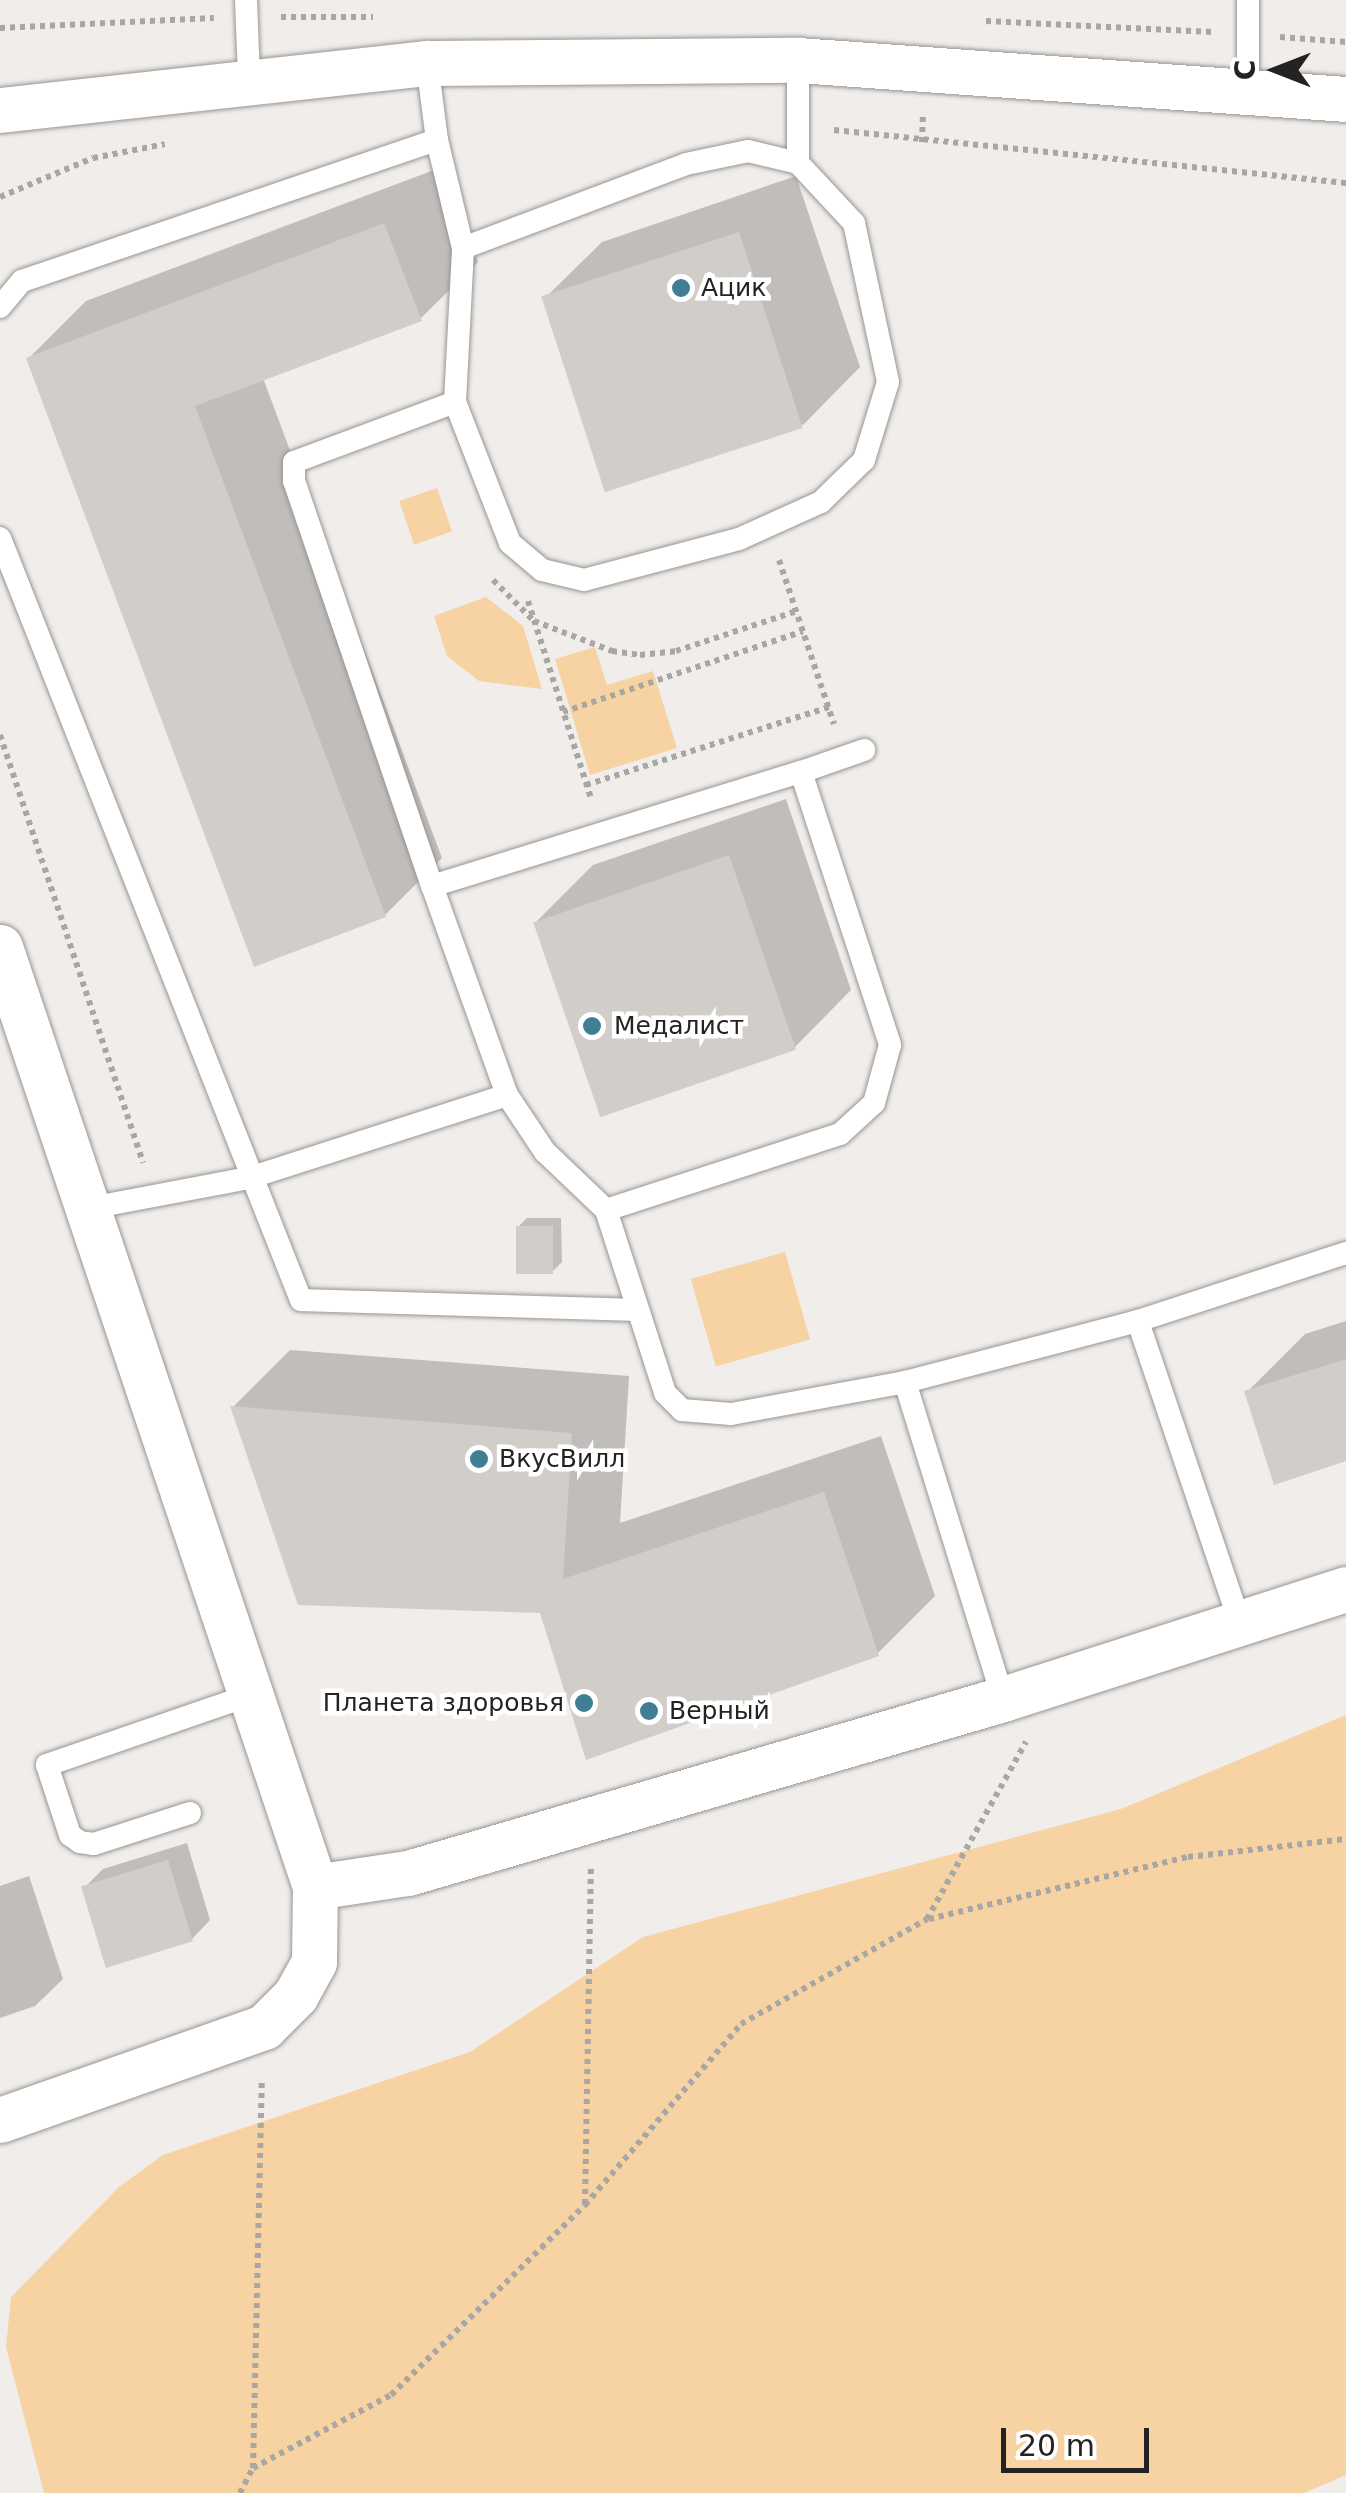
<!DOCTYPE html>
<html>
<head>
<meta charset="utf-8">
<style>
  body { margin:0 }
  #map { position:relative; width:1346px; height:2493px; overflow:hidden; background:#f0edea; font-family:"DejaVu Sans",sans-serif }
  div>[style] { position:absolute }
  .green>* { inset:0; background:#f7d2a2; transform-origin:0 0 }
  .shadow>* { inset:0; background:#0003 }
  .building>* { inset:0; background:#d1ceca; transform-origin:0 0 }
  .path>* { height:6px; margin-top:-3px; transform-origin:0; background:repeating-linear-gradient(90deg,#a9a7a4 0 5px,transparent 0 10px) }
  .roads { filter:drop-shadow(0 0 2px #989592) drop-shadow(0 0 2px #989592) }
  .service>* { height:22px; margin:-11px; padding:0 11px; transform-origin:11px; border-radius:11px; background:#fff }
  .minor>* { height:45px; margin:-22.5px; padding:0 22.5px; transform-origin:22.5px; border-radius:22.5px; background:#fff }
  .dots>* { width:28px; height:28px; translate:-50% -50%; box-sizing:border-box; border:5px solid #fff; border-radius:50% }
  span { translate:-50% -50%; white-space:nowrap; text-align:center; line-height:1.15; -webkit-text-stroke:9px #fff; paint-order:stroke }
  .poi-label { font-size:25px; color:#242321 }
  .left { translate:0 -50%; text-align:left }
  .right { translate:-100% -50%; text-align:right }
  .north { position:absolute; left:1226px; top:20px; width:100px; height:100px; -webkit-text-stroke:8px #fff; paint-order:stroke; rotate:270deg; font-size:28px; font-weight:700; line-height:40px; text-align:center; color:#242321 }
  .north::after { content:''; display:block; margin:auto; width:35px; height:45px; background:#242321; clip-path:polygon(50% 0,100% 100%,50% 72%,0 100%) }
  .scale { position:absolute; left:1001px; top:2428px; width:148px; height:45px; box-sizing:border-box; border:5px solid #242321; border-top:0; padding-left:12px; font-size:30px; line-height:35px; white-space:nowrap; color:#242321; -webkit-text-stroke:8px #fff; paint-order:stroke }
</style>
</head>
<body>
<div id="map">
  <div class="green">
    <i style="left:437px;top:488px;width:46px;height:40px;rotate:71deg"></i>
    <i style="clip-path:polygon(486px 597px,523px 626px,542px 689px,479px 681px,447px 656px,434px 616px)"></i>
    <i style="clip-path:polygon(595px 647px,607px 685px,653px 671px,677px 748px,590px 775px,555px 659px)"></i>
    <i style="left:785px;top:1252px;width:91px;height:98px;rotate:74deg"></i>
    <i style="clip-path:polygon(1346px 1715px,1346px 2475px,1304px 2493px,44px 2493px,6px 2347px,11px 2297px,119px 2187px,163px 2155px,470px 2052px,643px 1937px,1121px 1809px)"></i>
  </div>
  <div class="shadow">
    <i style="clip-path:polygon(442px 167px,478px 262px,420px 319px,263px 378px,442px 858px,385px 915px,29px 358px,86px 301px)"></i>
    <i style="clip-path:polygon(796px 176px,860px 367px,803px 425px,544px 299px,602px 242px)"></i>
    <i style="clip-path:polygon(786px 799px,851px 990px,794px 1048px,535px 923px,593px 865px)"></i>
    <i style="clip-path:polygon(527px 1218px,561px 1218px,562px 1262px,553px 1271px,518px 1227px)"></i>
    <i style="clip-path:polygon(1346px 1321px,1346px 1459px,1247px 1392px,1305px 1334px)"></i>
    <i style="clip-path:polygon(290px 1350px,629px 1376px,620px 1523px,881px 1436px,935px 1596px,877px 1654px,542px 1610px,233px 1407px)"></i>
    <i style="clip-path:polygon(187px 1843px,210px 1920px,192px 1939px,84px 1888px,103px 1869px)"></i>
    <i style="clip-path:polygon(29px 1876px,63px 1979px,35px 2006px,0 2018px,0 1886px)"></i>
  </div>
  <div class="building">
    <i style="clip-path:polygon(384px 223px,422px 321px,195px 406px,386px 917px,254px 967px,26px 358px)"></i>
    <i style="left:739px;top:232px;width:206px;height:208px;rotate:72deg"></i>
    <i style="left:729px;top:855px;width:206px;height:207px;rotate:71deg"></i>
    <i style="left:516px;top:1226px;width:37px;height:48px"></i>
    <i style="clip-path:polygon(1346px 1359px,1346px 1461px,1274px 1485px,1244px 1391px)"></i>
    <i style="clip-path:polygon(230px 1406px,572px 1433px,563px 1579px,824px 1492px,879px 1656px,586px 1760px,540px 1613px,298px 1605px)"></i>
    <i style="left:168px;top:1860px;width:85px;height:91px;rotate:73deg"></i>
  </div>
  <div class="path">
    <i style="left:281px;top:17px;width:92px"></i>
    <i style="left:986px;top:21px;width:227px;rotate:2.8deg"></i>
    <i style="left:0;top:28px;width:214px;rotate:-2.7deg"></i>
    <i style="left:1280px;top:37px;width:66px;rotate:4.3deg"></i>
    <i style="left:834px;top:130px;width:515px;rotate:5.91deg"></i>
    <i style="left:922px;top:142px;width:28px;rotate:-88deg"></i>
    <i style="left:0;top:197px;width:101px;rotate:-22.8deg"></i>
    <i style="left:93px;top:158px;width:73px;rotate:-11deg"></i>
    <i style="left:779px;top:560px;width:173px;rotate:71.5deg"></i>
    <i style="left:493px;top:580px;width:58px;rotate:45deg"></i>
    <i style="left:534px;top:621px;width:84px;rotate:21deg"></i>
    <i style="left:612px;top:651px;width:28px;rotate:8deg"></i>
    <i style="left:640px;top:655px;width:36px;rotate:-6deg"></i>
    <i style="left:676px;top:651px;width:127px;rotate:-18.3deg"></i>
    <i style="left:528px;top:601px;width:208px;rotate:72.3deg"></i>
    <i style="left:563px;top:712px;width:253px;rotate:-18.6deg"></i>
    <i style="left:0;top:735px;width:451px;rotate:71.5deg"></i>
    <i style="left:586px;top:785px;width:255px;rotate:-17.8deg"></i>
    <i style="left:929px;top:1919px;width:266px;rotate:-13.5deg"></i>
    <i style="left:1188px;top:1857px;width:159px;rotate:-6.5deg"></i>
    <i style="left:585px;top:2204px;width:337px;rotate:-89deg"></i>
    <i style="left:253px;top:2468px;width:156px;rotate:-27.9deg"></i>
    <i style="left:391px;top:2395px;width:272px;rotate:-44.4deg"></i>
    <i style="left:585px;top:2205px;width:239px;rotate:-49.2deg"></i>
    <i style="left:741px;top:2024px;width:214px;rotate:-29.4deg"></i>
    <i style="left:927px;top:1919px;width:203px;rotate:-60.8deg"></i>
    <i style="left:240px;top:2493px;width:28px;rotate:-63deg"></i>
    <i style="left:253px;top:2468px;width:389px;rotate:-88.7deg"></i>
  </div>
  <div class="roads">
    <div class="service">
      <i style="left:246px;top:0;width:79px;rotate:87.8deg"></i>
      <i style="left:1248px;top:0;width:95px;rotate:90deg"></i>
      <i style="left:798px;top:60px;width:103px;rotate:90deg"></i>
      <i style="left:427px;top:63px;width:78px;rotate:82.6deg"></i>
      <i style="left:748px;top:151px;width:51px;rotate:13.5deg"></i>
      <i style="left:798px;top:163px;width:82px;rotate:47deg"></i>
      <i style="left:854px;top:223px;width:163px;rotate:77.9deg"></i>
      <i style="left:888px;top:382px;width:82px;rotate:107.1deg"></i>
      <i style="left:864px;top:460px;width:60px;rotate:135.7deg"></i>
      <i style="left:821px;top:502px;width:90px;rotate:155.7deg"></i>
      <i style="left:739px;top:539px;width:160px;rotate:165.2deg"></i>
      <i style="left:584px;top:580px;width:43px;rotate:-166.6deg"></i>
      <i style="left:542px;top:570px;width:42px;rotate:-139.8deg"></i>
      <i style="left:510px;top:543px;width:151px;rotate:-111.3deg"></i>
      <i style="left:455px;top:402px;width:154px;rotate:-87deg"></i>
      <i style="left:463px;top:248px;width:238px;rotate:-20.6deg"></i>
      <i style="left:686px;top:164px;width:63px;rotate:-11.8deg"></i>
      <i style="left:0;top:307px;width:34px;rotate:-50deg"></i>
      <i style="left:22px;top:281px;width:438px;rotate:-18.8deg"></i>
      <i style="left:437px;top:140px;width:111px;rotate:76.5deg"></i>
      <i style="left:0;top:538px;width:819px;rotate:68.45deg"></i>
      <i style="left:301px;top:1300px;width:335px;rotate:1.7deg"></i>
      <i style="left:801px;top:772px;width:287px;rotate:71.9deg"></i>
      <i style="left:890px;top:1045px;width:60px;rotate:105.4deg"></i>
      <i style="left:874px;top:1103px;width:46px;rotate:137.6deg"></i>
      <i style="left:840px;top:1134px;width:246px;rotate:162deg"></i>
      <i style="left:606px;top:1210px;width:84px;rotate:-136.4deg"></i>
      <i style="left:545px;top:1152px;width:69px;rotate:-123.7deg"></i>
      <i style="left:507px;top:1095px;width:222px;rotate:-109.7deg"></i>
      <i style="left:432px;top:886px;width:386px;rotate:-17.2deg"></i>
      <i style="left:801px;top:772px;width:67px;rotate:-19.2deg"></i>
      <i style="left:432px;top:886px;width:428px;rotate:-108.8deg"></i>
      <i style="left:294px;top:481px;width:19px;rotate:-90deg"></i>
      <i style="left:294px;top:462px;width:172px;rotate:-20.4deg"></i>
      <i style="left:90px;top:1208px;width:162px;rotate:-10.7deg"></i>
      <i style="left:249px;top:1178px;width:271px;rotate:-17.8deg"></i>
      <i style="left:606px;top:1210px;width:192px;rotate:72.1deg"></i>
      <i style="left:665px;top:1393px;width:24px;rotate:45deg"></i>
      <i style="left:682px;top:1410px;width:49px;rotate:4.7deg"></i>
      <i style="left:731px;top:1414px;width:177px;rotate:-10.4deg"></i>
      <i style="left:905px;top:1382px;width:332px;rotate:72.8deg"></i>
      <i style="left:905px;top:1382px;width:241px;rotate:-14.7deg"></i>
      <i style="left:1241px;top:1626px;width:322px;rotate:-108.7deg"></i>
      <i style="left:1138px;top:1321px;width:219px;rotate:-18.1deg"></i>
      <i style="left:190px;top:1813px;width:101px;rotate:162.1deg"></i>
      <i style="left:94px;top:1844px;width:14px;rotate:-172deg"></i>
      <i style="left:80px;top:1842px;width:12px;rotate:-145deg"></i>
      <i style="left:70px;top:1835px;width:74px;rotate:-108.2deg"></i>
      <i style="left:47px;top:1765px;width:215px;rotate:-19deg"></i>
    </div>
    <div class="minor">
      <i style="left:0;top:110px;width:430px;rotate:-6.3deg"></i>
      <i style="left:427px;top:63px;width:371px;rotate:-0.5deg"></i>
      <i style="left:798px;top:60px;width:549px;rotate:4.07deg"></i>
      <i style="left:0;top:947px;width:991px;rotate:71.47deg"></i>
      <i style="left:315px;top:1887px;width:75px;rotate:90.8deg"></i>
      <i style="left:314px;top:1962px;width:38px;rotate:119deg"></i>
      <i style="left:296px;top:1995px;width:45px;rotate:135deg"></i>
      <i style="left:264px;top:2027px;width:280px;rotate:160.6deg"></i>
      <i style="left:315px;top:1887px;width:94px;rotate:-8.6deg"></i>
      <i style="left:408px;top:1873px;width:620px;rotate:-16.3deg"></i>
      <i style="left:1003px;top:1699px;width:360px;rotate:-17.8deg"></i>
    </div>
  </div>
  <div class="dots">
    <i style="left:681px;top:288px;background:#407e93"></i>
    <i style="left:592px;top:1026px;background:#407e93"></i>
    <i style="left:479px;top:1459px;background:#407e93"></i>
    <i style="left:584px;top:1703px;background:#407e93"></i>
    <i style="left:649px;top:1711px;background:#407e93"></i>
  </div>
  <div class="poi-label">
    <span class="left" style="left:701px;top:288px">Ацик</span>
    <span class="left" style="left:614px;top:1026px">Медалист</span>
    <span class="left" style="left:499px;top:1459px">ВкусВилл</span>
    <span class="right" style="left:564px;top:1703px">Планета здоровья</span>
    <span class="left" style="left:669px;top:1711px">Верный</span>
  </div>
  <div class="north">С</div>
  <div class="scale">20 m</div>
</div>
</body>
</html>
